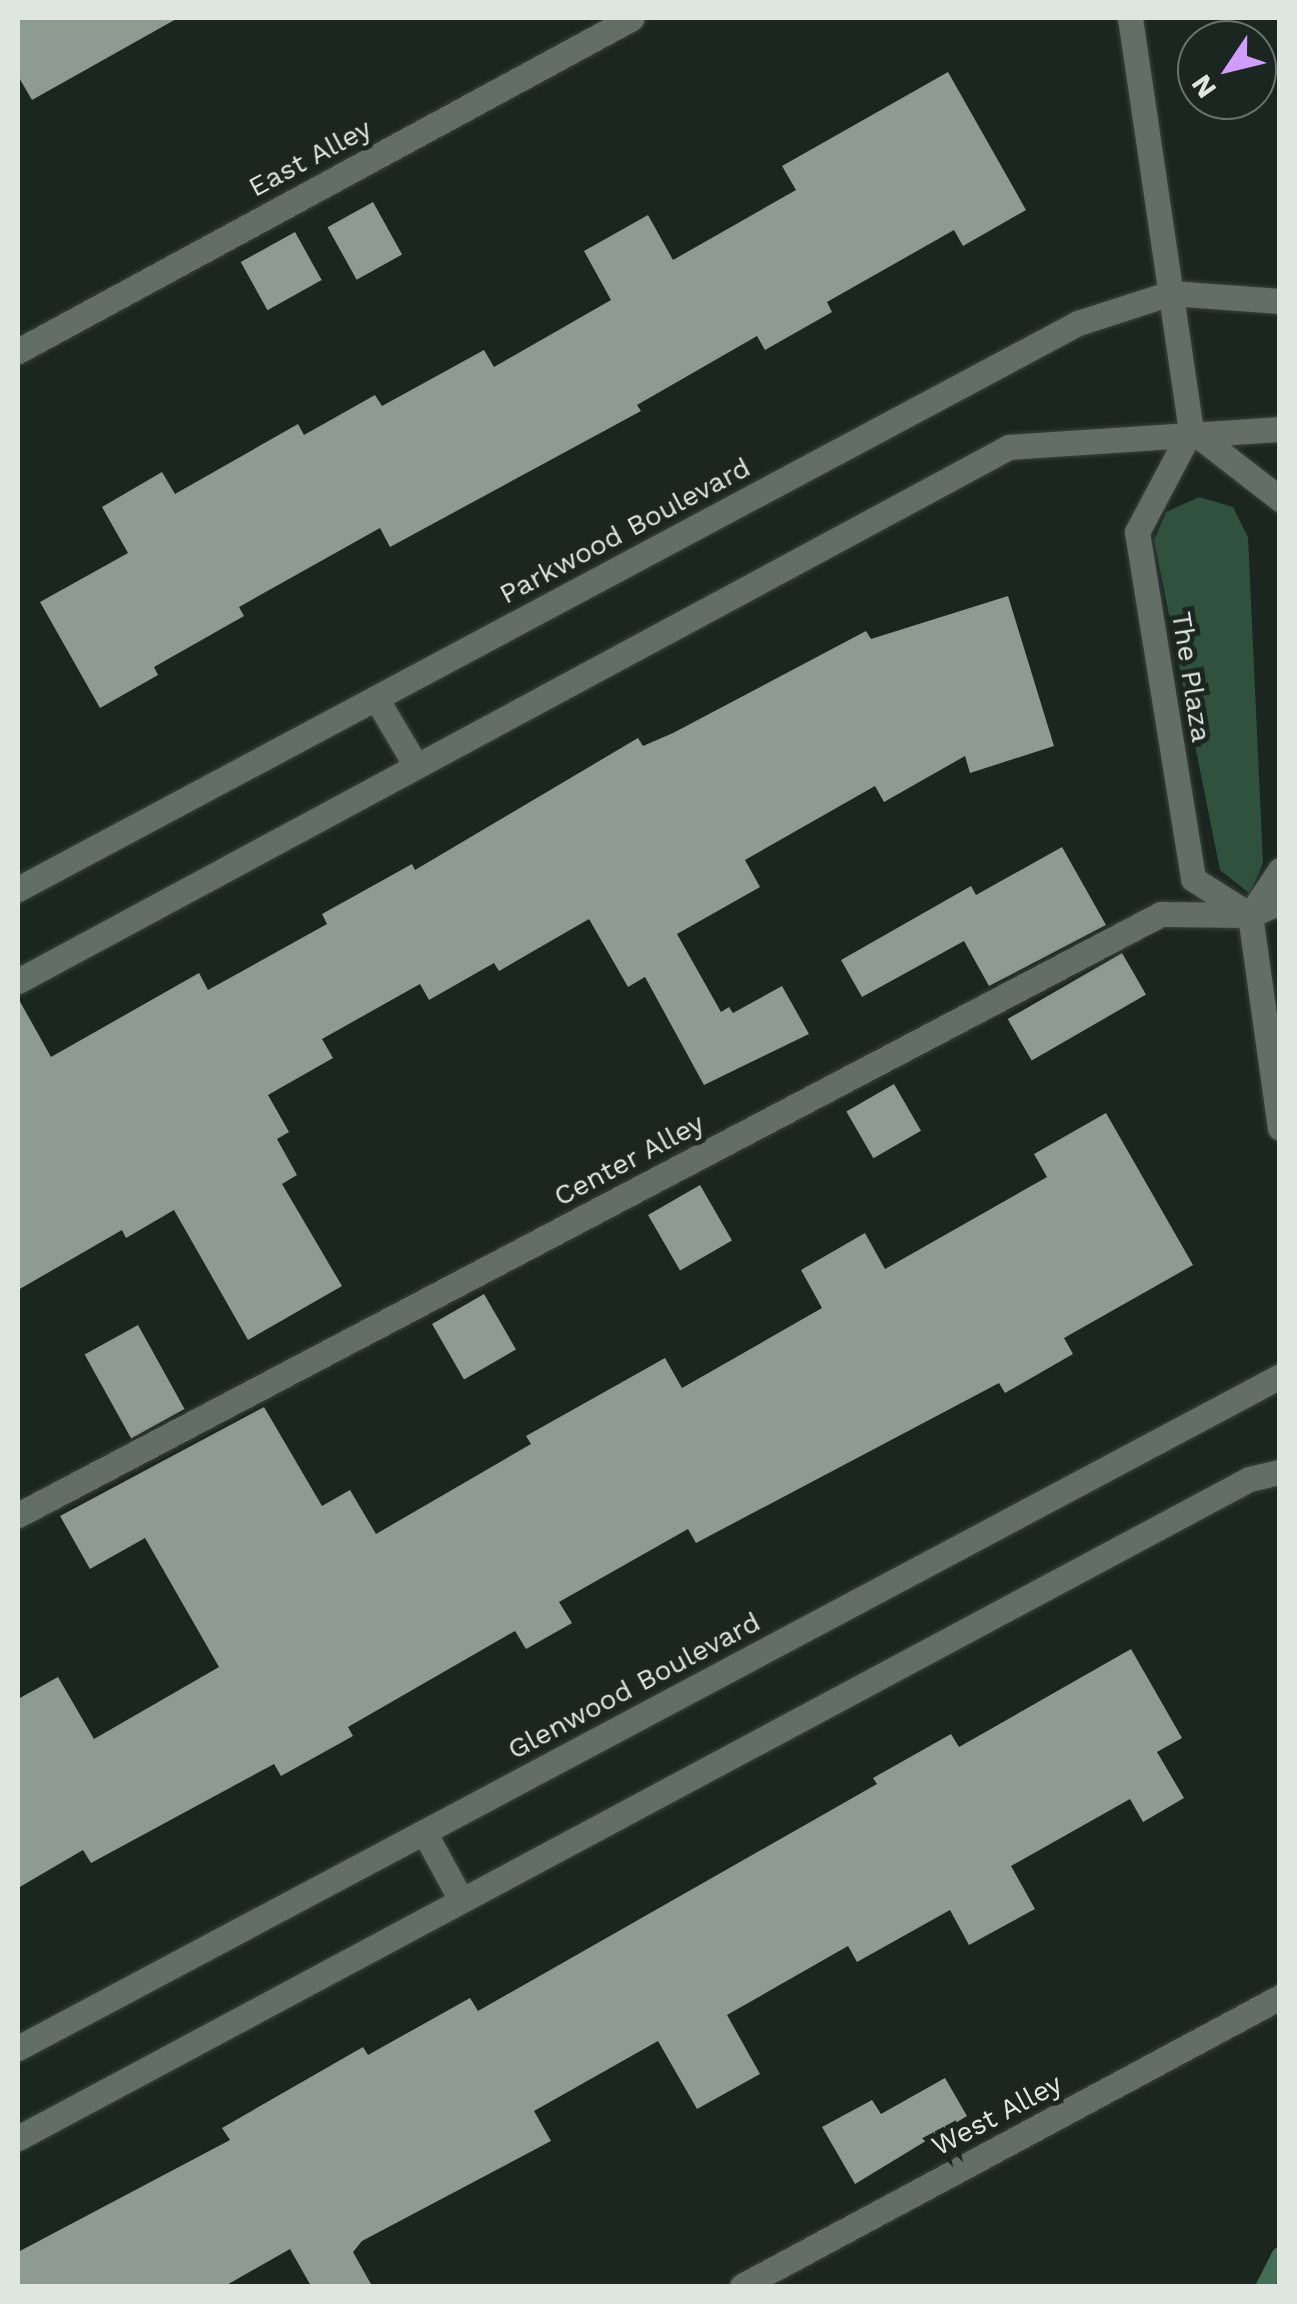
<!DOCTYPE html>
<html>
<head>
<meta charset="utf-8">
<style>
  body { margin:0 }
  #map { position:relative; width:1297px; height:2304px; overflow:hidden; background:#1b2620; font-family:"Work Sans",sans-serif }
  div>[style] { position:absolute }
  .green>* { inset:0; background:#31513f }
  .stream>* { height:18px; margin:-9px; padding:0 9px; transform-origin:9px; border-radius:9px; background:#436e56 }
  .building>* { inset:0; background:#8e9b93; transform-origin:0 0 }
  .roads { filter:drop-shadow(0 0 2px #3a433d) drop-shadow(0 0 2px #3a433d) }
  .lane>* { height:25px; margin:-12.5px; padding:0 12.5px; transform-origin:12.5px; border-radius:12.5px; background:#626e66 }
  .street>* { height:25px; margin:-12.5px; padding:0 12.5px; transform-origin:12.5px; border-radius:12.5px; background:#626e66 }
  span { translate:-50% -50%; white-space:nowrap; text-align:center; line-height:1.15; -webkit-text-stroke:10px #1b2620; paint-order:stroke }
  .street-label { font-size:28px; color:#dfe6e2 }
  .frame { position:absolute; inset:0; border:20px solid #dfe6e2; pointer-events:none }
  .north { position:absolute; left:1177px; top:20px; width:100px; height:100px; box-sizing:border-box; background:#1b2620; border:2px solid #69736e; border-radius:50%; rotate:235deg; font-size:28px; font-weight:700; line-height:40px; text-align:center; color:#dfe6e2 }
  .north::after { content:''; display:block; margin:auto; width:35px; height:45px; background:#d19dfe; clip-path:polygon(50% 0,100% 100%,50% 72%,0 100%) }
</style>
</head>
<body>
<div id="map">
  <div class="green">
    <i style="clip-path:polygon(1199px 497px,1233px 507px,1248px 537px,1263px 863px,1250px 894px,1220px 870px,1154px 540px,1166px 512px)"></i>
  </div>
  <div class="stream">
    <i style="left:1265px;top:2286px;width:34px;rotate:-63deg"></i>
  </div>
  <div class="building">
    <i style="clip-path:polygon(18px 18px,178px 18px,32px 100px,18px 76px)"></i>
    <i style="clip-path:polygon(948px 72px,1026px 210px,963px 246px,954px 230px,827px 302px,832px 312px,765px 350px,757px 336px,637px 405px,641px 411px,390px 547px,380px 528px,239px 607px,244px 616px,154px 667px,158px 675px,100px 708px,40px 602px,128px 553px,102px 507px,162px 472px,175px 494px,298px 424px,304px 435px,375px 395px,382px 406px,484px 350px,494px 367px,611px 300px,584px 251px,648px 215px,673px 260px,796px 190px,782px 166px)"></i>
    <i style="left:373px;top:202px;width:60px;height:52px;rotate:61deg"></i>
    <i style="left:295px;top:232px;width:55px;height:62px;rotate:61deg"></i>
    <i style="clip-path:polygon(1008px 596px,1054px 746px,970px 773px,965px 756px,884px 802px,875px 786px,745px 860px,760px 887px,677px 934px,721px 1012px,729px 1007px,733px 1013px,782px 986px,809px 1034px,704px 1085px,645px 977px,628px 987px,589px 919px,499px 971px,494px 963px,429px 1000px,420px 984px,322px 1039px,333px 1058px,268px 1095px,289px 1132px,277px 1139px,297px 1175px,282px 1184px,342px 1286px,248px 1340px,174px 1210px,126px 1238px,122px 1230px,18px 1290px,18px 998px,51px 1057px,199px 973px,208px 990px,327px 924px,322px 914px,412px 864px,415px 870px,638px 738px,643px 746px,673px 733px,866px 631px,871px 639px)"></i>
    <i style="clip-path:polygon(1062px 847px,1106px 925px,989px 986px,964px 941px,862px 997px,841px 960px,971px 886px,976px 895px)"></i>
    <i style="left:1122px;top:953px;width:48px;height:132px;rotate:60deg"></i>
    <i style="left:894px;top:1084px;width:54px;height:55px;rotate:60deg"></i>
    <i style="clip-path:polygon(1106px 1113px,1193px 1265px,1064px 1338px,1073px 1354px,1005px 1393px,999px 1383px,696px 1543px,688px 1529px,559px 1602px,572px 1623px,526px 1649px,515px 1631px,348px 1727px,353px 1736px,281px 1776px,274px 1764px,91px 1863px,83px 1850px,18px 1888px,18px 1699px,58px 1677px,94px 1739px,219px 1667px,145px 1538px,90px 1569px,60px 1516px,264px 1407px,322px 1506px,350px 1490px,376px 1534px,531px 1444px,526px 1436px,665px 1358px,682px 1388px,822px 1308px,801px 1270px,865px 1233px,885px 1269px,1047px 1177px,1034px 1154px)"></i>
    <i style="left:700px;top:1185px;width:64px;height:60px;rotate:60deg"></i>
    <i style="left:484px;top:1294px;width:64px;height:60px;rotate:60deg"></i>
    <i style="left:138px;top:1325px;width:96px;height:61px;rotate:61deg"></i>
    <i style="clip-path:polygon(1131px 1649px,1182px 1738px,1157px 1752px,1184px 1798px,1143px 1822px,1130px 1799px,1011px 1866px,1035px 1909px,969px 1945px,950px 1910px,857px 1962px,848px 1946px,727px 2015px,760px 2074px,697px 2109px,658px 2041px,534px 2111px,551px 2141px,362px 2241px,353px 2252px,372px 2286px,311px 2286px,290px 2249px,225px 2286px,18px 2286px,18px 2252px,230px 2140px,222px 2128px,363px 2047px,368px 2055px,470px 1998px,478px 2011px,877px 1784px,873px 1778px,951px 1734px,959px 1747px)"></i>
    <i style="clip-path:polygon(945px 2078px,967px 2116px,855px 2184px,822px 2127px,872px 2100px,881px 2114px)"></i>
  </div>
  <div class="roads">
    <div class="lane">
      <i style="left:18px;top:351px;width:698px;rotate:-28.47deg"></i>
      <i style="left:376px;top:698px;width:79px;rotate:59.5deg"></i>
      <i style="left:18px;top:1515px;width:1291px;rotate:-27.74deg"></i>
      <i style="left:1161px;top:914px;width:89px;rotate:0.6deg"></i>
      <i style="left:1250px;top:915px;width:33px;rotate:-23deg"></i>
      <i style="left:424px;top:1832px;width:77px;rotate:61.4deg"></i>
      <i style="left:742px;top:2286px;width:611px;rotate:-28.24deg"></i>
    </div>
    <div class="street">
      <i style="left:1130px;top:18px;width:416px;rotate:81.6deg"></i>
      <i style="left:1191px;top:430px;width:115px;rotate:117.9deg"></i>
      <i style="left:1137px;top:532px;width:351px;rotate:80.8deg"></i>
      <i style="left:1193px;top:879px;width:67px;rotate:32.3deg"></i>
      <i style="left:1191px;top:430px;width:113px;rotate:37.8deg"></i>
      <i style="left:1280px;top:870px;width:54px;rotate:123.7deg"></i>
      <i style="left:1250px;top:915px;width:215px;rotate:82deg"></i>
      <i style="left:18px;top:889px;width:1202px;rotate:-28.1deg"></i>
      <i style="left:1078px;top:323px;width:98px;rotate:-17.9deg"></i>
      <i style="left:1171px;top:293px;width:109px;rotate:4.2deg"></i>
      <i style="left:18px;top:981px;width:1126px;rotate:-28.32deg"></i>
      <i style="left:1009px;top:447px;width:272px;rotate:-3.8deg"></i>
      <i style="left:18px;top:2048px;width:1430px;rotate:-28.03deg"></i>
      <i style="left:18px;top:2138px;width:1396px;rotate:-28.16deg"></i>
      <i style="left:1249px;top:1479px;width:32px;rotate:-13deg"></i>
    </div>
  </div>
  <div class="street-label">
    <span style="left:310px;top:158px;rotate:-28deg">East Alley</span>
    <span style="left:625px;top:531px;rotate:-28deg">Parkwood Boulevard</span>
    <span style="left:1191px;top:677px;rotate:81deg">The Plaza</span>
    <span style="left:629px;top:1160px;rotate:-28deg">Center Alley</span>
    <span style="left:634px;top:1686px;rotate:-28deg">Glenwood Boulevard</span>
    <span style="left:997px;top:2115px;rotate:-28deg">West Alley</span>
  </div>
  <div class="frame"></div>
  <div class="north">N</div>
</div>
</body>
</html>
